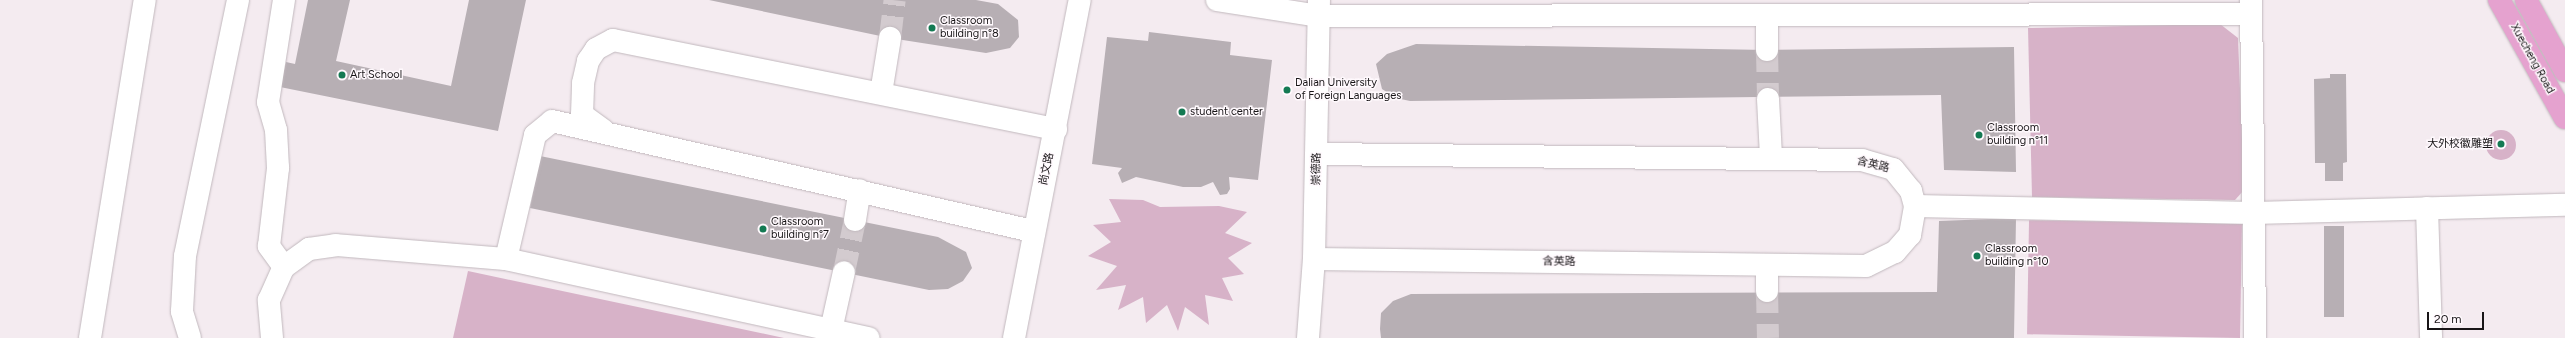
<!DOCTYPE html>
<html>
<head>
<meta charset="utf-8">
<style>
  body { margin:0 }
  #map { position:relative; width:2565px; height:338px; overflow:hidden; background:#f4ebf0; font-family:Figtree,"Noto Sans SC",sans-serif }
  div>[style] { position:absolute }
  .green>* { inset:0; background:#d7b2c8; transform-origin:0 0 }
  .round { border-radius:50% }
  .building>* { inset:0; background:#b7afb4; transform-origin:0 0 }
  .minor-tunnel>* { height:22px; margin-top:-11px; transform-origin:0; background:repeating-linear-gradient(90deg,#d3cbcf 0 22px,transparent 0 33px) }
  .roads { filter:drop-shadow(0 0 1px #c1b8bd) drop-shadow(0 0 1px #c1b8bd) }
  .minor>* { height:22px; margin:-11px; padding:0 11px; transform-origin:11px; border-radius:11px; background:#fff }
  .major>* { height:22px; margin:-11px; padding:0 11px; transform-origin:11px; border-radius:11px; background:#e5a2cf }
  .dots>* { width:11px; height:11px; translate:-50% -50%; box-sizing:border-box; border:2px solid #fff9fd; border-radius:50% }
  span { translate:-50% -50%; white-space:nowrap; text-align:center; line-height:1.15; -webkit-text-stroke:3px #fff9fd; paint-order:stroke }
  .poi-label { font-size:11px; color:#181517 }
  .left { translate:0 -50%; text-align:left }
  .right { translate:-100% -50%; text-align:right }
  .street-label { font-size:11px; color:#181517 }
  .scale { position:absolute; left:2427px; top:312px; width:57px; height:18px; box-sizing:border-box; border:2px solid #181517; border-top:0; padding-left:5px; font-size:12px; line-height:14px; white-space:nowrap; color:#181517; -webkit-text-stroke:3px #fff9fd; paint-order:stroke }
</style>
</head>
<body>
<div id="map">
  <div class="green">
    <i style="clip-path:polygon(2220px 24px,2238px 38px,2244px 190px,2235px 200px,2032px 197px,2028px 28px)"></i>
    <i class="round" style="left:2486px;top:130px;width:30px;height:30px"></i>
    <i style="clip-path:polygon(1109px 199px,1143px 200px,1160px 207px,1219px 206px,1247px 212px,1225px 233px,1252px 243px,1228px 258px,1244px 274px,1222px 278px,1233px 301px,1205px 295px,1209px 325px,1185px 307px,1178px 331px,1167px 305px,1146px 323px,1143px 297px,1118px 310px,1126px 285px,1096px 290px,1117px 266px,1088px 256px,1111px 242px,1093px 225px,1121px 222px)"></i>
    <i style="left:2242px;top:224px;width:114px;height:213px;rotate:91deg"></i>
    <i style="clip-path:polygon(468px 271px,784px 338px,453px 338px)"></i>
  </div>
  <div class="building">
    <i style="clip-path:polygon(308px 0,350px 0,336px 61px,451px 86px,469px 0,526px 0,498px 131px,280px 87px,286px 62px,295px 64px)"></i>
    <i style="clip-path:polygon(709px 0,976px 0,998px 4px,1018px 20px,1019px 37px,1010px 48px,986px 53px,890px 38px)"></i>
    <i style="clip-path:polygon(1149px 32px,1231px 42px,1230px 55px,1272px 60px,1258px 180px,1229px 177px,1230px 189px,1227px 194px,1220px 195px,1213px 182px,1201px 187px,1183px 187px,1136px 177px,1122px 183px,1118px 173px,1122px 168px,1092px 164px,1107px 37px,1148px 41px)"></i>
    <i style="clip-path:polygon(1416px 44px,1767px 50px,2014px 47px,2016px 172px,1944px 170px,1941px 95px,1410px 101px,1396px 98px,1382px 89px,1376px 64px,1387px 54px)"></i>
    <i style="clip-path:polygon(2330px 74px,2346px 74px,2347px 162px,2343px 163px,2343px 181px,2325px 181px,2325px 163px,2315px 163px,2314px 79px,2330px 78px)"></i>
    <i style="clip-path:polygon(540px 156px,938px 237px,966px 252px,972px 268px,963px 281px,948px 289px,929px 290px,530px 208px)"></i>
    <i style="clip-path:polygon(2016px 218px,2014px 338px,1381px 338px,1380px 329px,1381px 313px,1393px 301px,1411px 294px,1937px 292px,1939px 221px)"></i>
    <i style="left:2324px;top:226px;width:20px;height:91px"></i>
  </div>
  <div class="minor-tunnel">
    <i style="left:890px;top:38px;width:38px;rotate:-83deg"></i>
    <i style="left:1767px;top:50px;width:49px;rotate:88.8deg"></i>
    <i style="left:844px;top:272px;width:53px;rotate:-78.1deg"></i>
    <i style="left:1767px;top:291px;width:47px;rotate:88.8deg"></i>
  </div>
  <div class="roads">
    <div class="minor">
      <i style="left:1217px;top:0;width:103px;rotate:8.9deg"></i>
      <i style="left:1319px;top:16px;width:932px;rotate:-0.12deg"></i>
      <i style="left:2251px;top:0;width:338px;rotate:89.3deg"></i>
      <i style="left:1767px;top:15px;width:35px;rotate:90deg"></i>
      <i style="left:881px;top:93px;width:56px;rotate:-80.7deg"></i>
      <i style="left:1768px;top:99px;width:58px;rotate:87deg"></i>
      <i style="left:603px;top:130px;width:26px;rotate:-144deg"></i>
      <i style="left:582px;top:115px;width:32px;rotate:-88deg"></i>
      <i style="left:583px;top:83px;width:23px;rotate:-77deg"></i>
      <i style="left:588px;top:61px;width:14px;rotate:-56deg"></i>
      <i style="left:596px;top:49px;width:19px;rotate:-28deg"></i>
      <i style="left:613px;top:40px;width:452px;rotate:11.4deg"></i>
      <i style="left:1915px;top:206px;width:339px;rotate:1.2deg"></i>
      <i style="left:2254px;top:213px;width:311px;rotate:-1.5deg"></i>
      <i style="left:2427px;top:208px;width:130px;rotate:88.2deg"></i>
      <i style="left:855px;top:220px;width:30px;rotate:-81deg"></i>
      <i style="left:506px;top:259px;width:127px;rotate:-76.8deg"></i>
      <i style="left:535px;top:135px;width:22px;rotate:-39deg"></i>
      <i style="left:552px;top:121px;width:494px;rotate:12.9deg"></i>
      <i style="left:1314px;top:259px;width:552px;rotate:0.73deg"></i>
      <i style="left:1866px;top:266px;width:32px;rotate:-26deg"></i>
      <i style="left:1895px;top:252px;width:23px;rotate:-49deg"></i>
      <i style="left:1910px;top:235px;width:29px;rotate:-80deg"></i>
      <i style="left:1915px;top:206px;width:16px;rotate:-105deg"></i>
      <i style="left:1911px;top:191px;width:28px;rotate:-129deg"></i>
      <i style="left:1893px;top:169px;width:32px;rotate:-164deg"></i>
      <i style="left:1862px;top:160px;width:545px;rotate:-179.37deg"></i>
      <i style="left:1767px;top:265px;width:26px;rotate:90deg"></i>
      <i style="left:284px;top:267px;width:26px;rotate:-126deg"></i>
      <i style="left:269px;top:246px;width:79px;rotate:-83.4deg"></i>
      <i style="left:278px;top:168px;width:38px;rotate:-93deg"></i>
      <i style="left:276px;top:130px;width:29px;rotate:-106deg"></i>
      <i style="left:268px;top:102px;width:103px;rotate:-81.1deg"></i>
      <i style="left:831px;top:330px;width:59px;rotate:-77.4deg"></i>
      <i style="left:90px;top:338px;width:342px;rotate:-80.8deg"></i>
      <i style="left:190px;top:338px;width:28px;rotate:-107deg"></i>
      <i style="left:182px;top:311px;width:55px;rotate:-86.9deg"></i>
      <i style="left:185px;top:256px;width:261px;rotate:-78.3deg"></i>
      <i style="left:272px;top:338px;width:38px;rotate:-95deg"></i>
      <i style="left:269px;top:300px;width:36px;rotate:-66deg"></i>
      <i style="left:284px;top:267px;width:31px;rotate:-36deg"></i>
      <i style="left:309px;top:249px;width:27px;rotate:-8deg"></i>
      <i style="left:336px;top:245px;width:171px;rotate:4.7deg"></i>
      <i style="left:506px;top:259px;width:371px;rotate:12.3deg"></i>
      <i style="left:1014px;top:338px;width:344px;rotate:-79deg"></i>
      <i style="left:1308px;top:338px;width:79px;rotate:-85.7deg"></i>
      <i style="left:1314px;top:259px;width:259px;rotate:-88.9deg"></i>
    </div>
    <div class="major">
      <i style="left:2499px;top:0;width:135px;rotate:60.8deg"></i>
      <i style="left:2526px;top:0;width:81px;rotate:61.2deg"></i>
    </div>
  </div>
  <div class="dots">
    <i style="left:932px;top:28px;background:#147a53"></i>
    <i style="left:342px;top:75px;background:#147a53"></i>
    <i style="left:1287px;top:90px;background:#147a53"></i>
    <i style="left:1182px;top:112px;background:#147a53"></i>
    <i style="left:1979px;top:135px;background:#147a53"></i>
    <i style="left:2501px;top:144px;background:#147a53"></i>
    <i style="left:763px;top:229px;background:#147a53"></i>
    <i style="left:1977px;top:256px;background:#147a53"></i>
  </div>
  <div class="poi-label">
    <span class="left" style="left:940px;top:28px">Classroom<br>building n°8</span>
    <span class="left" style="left:350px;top:75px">Art School</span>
    <span class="left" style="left:1295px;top:90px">Dalian University<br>of Foreign Languages</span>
    <span class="left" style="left:1190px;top:112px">student center</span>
    <span class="left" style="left:1987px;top:135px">Classroom<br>building n°11</span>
    <span class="right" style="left:2493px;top:144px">大外校徽雕塑</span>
    <span class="left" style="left:771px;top:229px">Classroom<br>building n°7</span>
    <span class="left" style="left:1985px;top:256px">Classroom<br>building n°10</span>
  </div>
  <div class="street-label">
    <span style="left:2532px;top:59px;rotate:61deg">Xuecheng Road</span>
    <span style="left:1873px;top:165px;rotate:14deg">含英路</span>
    <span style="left:1047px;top:169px;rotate:-78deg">尚文路</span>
    <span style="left:1317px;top:169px;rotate:-89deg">崇德路</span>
    <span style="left:1559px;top:262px;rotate:1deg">含英路</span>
  </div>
  <div class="scale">20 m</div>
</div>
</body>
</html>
